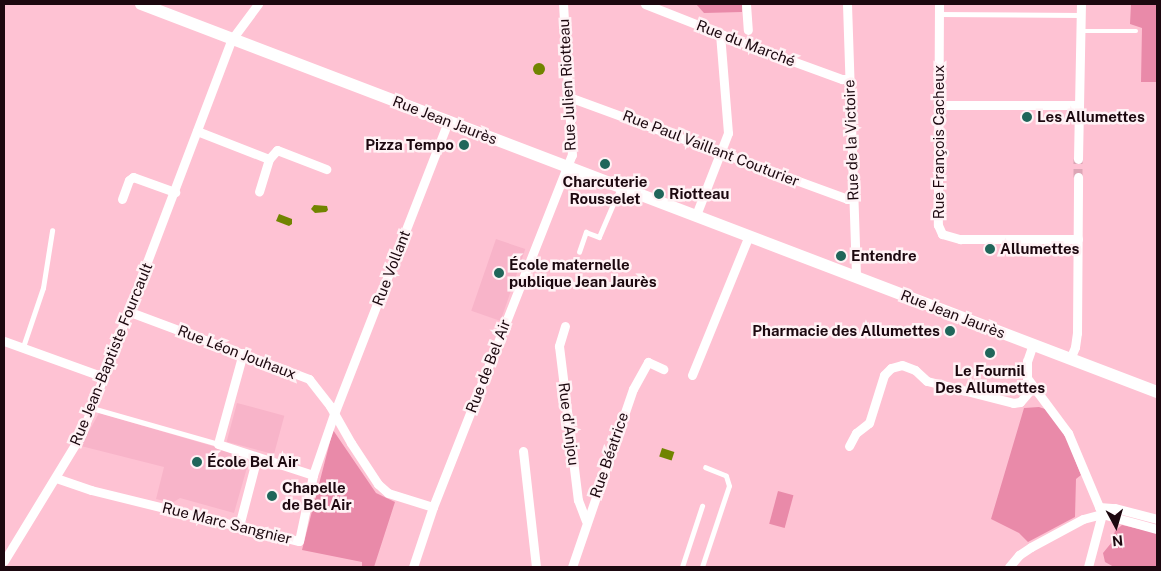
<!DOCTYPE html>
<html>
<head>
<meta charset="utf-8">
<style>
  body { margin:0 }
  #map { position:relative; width:1161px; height:571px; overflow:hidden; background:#fec2d3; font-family:"Public Sans",sans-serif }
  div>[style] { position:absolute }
  .built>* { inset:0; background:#f8b4c9; transform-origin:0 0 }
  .green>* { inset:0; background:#e98aa9; transform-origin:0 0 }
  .water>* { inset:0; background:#718400; transform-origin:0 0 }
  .round { border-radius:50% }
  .street-tunnel>* { height:9px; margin-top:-4.5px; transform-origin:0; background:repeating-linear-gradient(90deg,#dca6b6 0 9px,transparent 0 13.5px) }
  .lane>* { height:4.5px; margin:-2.25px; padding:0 2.25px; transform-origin:2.25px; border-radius:2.25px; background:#fff }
  .street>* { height:9px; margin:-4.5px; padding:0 4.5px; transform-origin:4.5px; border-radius:4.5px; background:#fff }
  .secondary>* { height:12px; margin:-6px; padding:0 6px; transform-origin:6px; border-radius:6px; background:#fff }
  .dots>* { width:14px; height:14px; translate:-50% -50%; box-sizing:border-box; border:2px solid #fff2f5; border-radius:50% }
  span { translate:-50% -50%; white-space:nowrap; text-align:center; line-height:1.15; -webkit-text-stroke:5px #fff2f5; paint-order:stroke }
  .street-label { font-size:15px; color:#1c080f }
  .poi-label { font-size:15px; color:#1c080f; font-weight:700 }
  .left { translate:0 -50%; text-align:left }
  .right { translate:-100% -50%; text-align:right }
  .frame { position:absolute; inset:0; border:5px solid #1c080f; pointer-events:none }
  .north { position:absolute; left:1091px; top:501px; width:50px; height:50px; -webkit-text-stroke:4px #fff2f5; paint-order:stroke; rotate:174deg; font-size:14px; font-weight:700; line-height:20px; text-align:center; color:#1c080f }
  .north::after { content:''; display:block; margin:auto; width:18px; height:22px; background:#1c080f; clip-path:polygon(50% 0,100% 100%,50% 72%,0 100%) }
</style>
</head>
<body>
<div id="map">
  <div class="built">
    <i style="left:496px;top:239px;width:31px;height:76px;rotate:19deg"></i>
    <i style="left:237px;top:403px;width:49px;height:40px;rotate:15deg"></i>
    <i style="clip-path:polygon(99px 413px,250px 457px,234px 513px,180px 498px,172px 503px,156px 499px,164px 467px,81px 446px)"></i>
  </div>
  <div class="green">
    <i style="clip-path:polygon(696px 4px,742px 4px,742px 12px,704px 13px)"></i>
    <i style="clip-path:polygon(1131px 4px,1157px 4px,1157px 82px,1141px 82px,1142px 28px,1130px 24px)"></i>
    <i style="clip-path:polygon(1039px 407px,1048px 410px,1065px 434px,1081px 475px,1076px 479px,1075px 517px,1028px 542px,1019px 533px,991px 519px,1024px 408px)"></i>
    <i style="clip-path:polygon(333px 430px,376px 493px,395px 502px,374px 567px,362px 567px,362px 562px,302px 550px)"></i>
    <i style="left:778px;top:491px;width:16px;height:34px;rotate:15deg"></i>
    <i style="clip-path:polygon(1122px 525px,1157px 533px,1157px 567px,1114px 567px,1105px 562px,1103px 553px,1112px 542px,1115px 531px)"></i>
  </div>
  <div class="water">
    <i class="round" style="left:533px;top:63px;width:12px;height:12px"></i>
    <i style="clip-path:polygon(314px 205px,327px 206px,328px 210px,326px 212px,315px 213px,311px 209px)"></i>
    <i style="clip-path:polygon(279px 214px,292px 219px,292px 224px,289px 226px,276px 221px)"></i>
    <i style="left:662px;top:448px;width:13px;height:9px;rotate:18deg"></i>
  </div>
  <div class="street-tunnel">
    <i style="left:1078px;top:177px;width:18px;rotate:-90deg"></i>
  </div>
  <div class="lane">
    <i style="left:939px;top:14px;width:141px;rotate:0.4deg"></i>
    <i style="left:1080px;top:31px;width:56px"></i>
    <i style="left:579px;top:252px;width:21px;rotate:-71deg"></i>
    <i style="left:586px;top:232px;width:14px;rotate:21deg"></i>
    <i style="left:599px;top:237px;width:53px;rotate:-66.8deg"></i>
    <i style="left:23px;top:347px;width:62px;rotate:-71.3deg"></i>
    <i style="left:43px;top:288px;width:58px;rotate:-81deg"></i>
    <i style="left:92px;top:408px;width:131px;rotate:15.9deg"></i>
    <i style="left:682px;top:567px;width:64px;rotate:-71.8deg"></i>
    <i style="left:702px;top:567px;width:85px;rotate:-71.6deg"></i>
    <i style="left:729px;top:486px;width:10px;rotate:-107deg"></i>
    <i style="left:726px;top:476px;width:22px;rotate:-158deg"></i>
  </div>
  <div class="street">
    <i style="left:645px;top:4px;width:117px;rotate:21.5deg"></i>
    <i style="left:754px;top:47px;width:94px;rotate:20deg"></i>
    <i style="left:842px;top:79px;width:7px"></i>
    <i style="left:746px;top:4px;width:26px;rotate:86deg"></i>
    <i style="left:847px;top:4px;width:273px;rotate:88.1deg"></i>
    <i style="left:939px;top:4px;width:221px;rotate:90.3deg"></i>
    <i style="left:938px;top:225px;width:10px;rotate:66deg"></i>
    <i style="left:942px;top:234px;width:19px;rotate:16deg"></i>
    <i style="left:960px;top:239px;width:118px"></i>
    <i style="left:569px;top:97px;width:296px;rotate:20.1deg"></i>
    <i style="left:847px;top:199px;width:6px"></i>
    <i style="left:939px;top:105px;width:139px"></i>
    <i style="left:197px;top:131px;width:77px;rotate:21.3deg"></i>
    <i style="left:269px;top:159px;width:34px;rotate:107deg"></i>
    <i style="left:269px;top:159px;width:12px;rotate:-48deg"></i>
    <i style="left:277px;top:150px;width:53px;rotate:21.2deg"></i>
    <i style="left:1078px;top:159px;width:155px;rotate:-88.9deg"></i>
    <i style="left:122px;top:199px;width:20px;rotate:-70deg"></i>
    <i style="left:129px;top:180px;width:5px;rotate:-37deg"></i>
    <i style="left:133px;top:177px;width:45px;rotate:19.7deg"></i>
    <i style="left:696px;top:215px;width:88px;rotate:-68.7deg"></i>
    <i style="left:728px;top:133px;width:99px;rotate:-94.6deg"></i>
    <i style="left:130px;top:312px;width:191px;rotate:20.5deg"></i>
    <i style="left:309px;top:379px;width:34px;rotate:52deg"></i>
    <i style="left:330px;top:406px;width:43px;rotate:60.4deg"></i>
    <i style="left:351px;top:443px;width:49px;rotate:56.6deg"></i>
    <i style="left:378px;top:484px;width:13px;rotate:42deg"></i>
    <i style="left:388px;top:493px;width:47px;rotate:17.3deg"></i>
    <i style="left:565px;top:326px;width:21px;rotate:107deg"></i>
    <i style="left:559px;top:346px;width:155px;rotate:83deg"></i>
    <i style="left:578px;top:500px;width:22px;rotate:69deg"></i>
    <i style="left:4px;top:341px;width:106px;rotate:19.8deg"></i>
    <i style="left:1033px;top:344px;width:18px;rotate:109deg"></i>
    <i style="left:1027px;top:361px;width:17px;rotate:90deg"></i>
    <i style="left:1027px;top:378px;width:69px;rotate:53.3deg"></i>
    <i style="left:1068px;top:433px;width:88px;rotate:67.2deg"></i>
    <i style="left:1102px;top:514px;width:55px;rotate:104.8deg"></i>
    <i style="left:243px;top:353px;width:94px;rotate:105.4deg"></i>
    <i style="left:218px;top:444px;width:100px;rotate:18.1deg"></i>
    <i style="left:1070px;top:359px;width:13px;rotate:-67deg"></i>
    <i style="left:1075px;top:347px;width:14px;rotate:-82deg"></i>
    <i style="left:1077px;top:333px;width:156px;rotate:-89.6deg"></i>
    <i style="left:692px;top:375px;width:151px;rotate:-67.8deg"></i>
    <i style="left:849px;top:446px;width:15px;rotate:-62deg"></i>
    <i style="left:856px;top:433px;width:16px;rotate:-38deg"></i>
    <i style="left:869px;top:423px;width:50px;rotate:-72.6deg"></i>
    <i style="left:884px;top:375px;width:10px;rotate:-45deg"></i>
    <i style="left:891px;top:368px;width:11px;rotate:-15deg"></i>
    <i style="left:902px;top:365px;width:14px;rotate:21deg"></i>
    <i style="left:915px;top:370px;width:16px;rotate:43deg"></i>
    <i style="left:927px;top:381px;width:89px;rotate:14.3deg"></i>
    <i style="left:1013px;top:403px;width:7px;rotate:-8deg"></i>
    <i style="left:1020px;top:402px;width:20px;rotate:-49deg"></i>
    <i style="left:523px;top:451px;width:117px;rotate:83.6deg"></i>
    <i style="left:56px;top:478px;width:37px;rotate:19deg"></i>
    <i style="left:91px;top:490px;width:214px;rotate:13.8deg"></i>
    <i style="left:299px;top:541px;width:67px;rotate:-78deg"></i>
    <i style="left:313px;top:475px;width:65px;rotate:-71deg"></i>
    <i style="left:334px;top:414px;width:314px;rotate:-68.7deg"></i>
    <i style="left:1099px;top:507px;width:16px;rotate:4deg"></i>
    <i style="left:1115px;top:508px;width:43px;rotate:14.7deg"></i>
    <i style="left:1102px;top:514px;width:57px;rotate:15.3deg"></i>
    <i style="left:239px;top:526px;width:71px;rotate:-75.4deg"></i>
    <i style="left:4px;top:561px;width:150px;rotate:-58.6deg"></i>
    <i style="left:82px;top:433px;width:422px;rotate:-69.2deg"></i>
    <i style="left:232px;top:39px;width:44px;rotate:-53.4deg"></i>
    <i style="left:413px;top:567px;width:63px;rotate:-71.6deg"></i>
    <i style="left:433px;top:507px;width:378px;rotate:-68.5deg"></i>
    <i style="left:572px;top:155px;width:151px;rotate:-93.4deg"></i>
    <i style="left:572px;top:567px;width:188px;rotate:-71.1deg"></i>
    <i style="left:633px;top:389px;width:31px;rotate:-61deg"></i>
    <i style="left:648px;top:362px;width:17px;rotate:25deg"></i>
    <i style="left:1009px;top:567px;width:16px;rotate:-50deg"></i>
    <i style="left:1019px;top:555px;width:14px;rotate:-34deg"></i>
    <i style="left:1031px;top:547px;width:59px;rotate:-28.3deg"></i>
    <i style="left:1083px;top:519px;width:20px;rotate:-15deg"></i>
  </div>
  <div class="secondary">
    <i style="left:141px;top:4px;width:1088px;rotate:20.9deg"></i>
  </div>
  <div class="dots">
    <i style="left:1027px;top:117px;background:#20665a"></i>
    <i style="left:464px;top:145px;background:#20665a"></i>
    <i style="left:605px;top:164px;background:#20665a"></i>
    <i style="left:659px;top:194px;background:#20665a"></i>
    <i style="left:990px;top:249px;background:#20665a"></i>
    <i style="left:841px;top:256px;background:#20665a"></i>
    <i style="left:499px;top:273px;background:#20665a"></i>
    <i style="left:950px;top:331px;background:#20665a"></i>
    <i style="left:990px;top:353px;background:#20665a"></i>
    <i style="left:197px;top:462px;background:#20665a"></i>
    <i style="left:272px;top:496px;background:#20665a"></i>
  </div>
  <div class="street-label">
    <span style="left:746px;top:43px;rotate:21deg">Rue du Marché</span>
    <span style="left:567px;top:85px;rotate:-93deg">Rue Julien Riotteau</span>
    <span style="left:445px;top:120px;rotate:21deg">Rue Jean Jaurès</span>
    <span style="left:851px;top:140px;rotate:-92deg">Rue de la Victoire</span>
    <span style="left:939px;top:142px;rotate:-90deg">Rue François Cacheux</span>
    <span style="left:711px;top:148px;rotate:21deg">Rue Paul Vaillant Couturier</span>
    <span style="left:391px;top:268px;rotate:-69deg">Rue Vollant</span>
    <span style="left:953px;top:314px;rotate:21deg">Rue Jean Jaurès</span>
    <span style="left:237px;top:352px;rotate:21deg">Rue Léon Jouhaux</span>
    <span style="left:111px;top:354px;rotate:-68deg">Rue Jean-Baptiste Fourcault</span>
    <span style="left:488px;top:366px;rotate:-69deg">Rue de Bel Air</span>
    <span style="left:569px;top:424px;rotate:83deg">Rue d'Anjou</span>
    <span style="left:609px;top:455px;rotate:-71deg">Rue Béatrice</span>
    <span style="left:227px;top:523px;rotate:14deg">Rue Marc Sangnier</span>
  </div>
  <div class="poi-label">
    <span class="left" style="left:1037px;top:117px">Les Allumettes</span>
    <span class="right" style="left:454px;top:145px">Pizza Tempo</span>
    <span style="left:605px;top:190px">Charcuterie<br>Rousselet</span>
    <span class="left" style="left:669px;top:194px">Riotteau</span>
    <span class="left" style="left:1000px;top:249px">Allumettes</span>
    <span class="left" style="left:851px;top:256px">Entendre</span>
    <span class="left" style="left:509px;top:273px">École maternelle<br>publique Jean Jaurès</span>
    <span class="right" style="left:940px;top:331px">Pharmacie des Allumettes</span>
    <span style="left:990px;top:379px">Le Fournil<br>Des Allumettes</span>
    <span class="left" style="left:207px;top:462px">École Bel Air</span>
    <span class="left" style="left:282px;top:496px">Chapelle<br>de Bel Air</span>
  </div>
  <div class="frame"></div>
  <div class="north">N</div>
</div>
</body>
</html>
